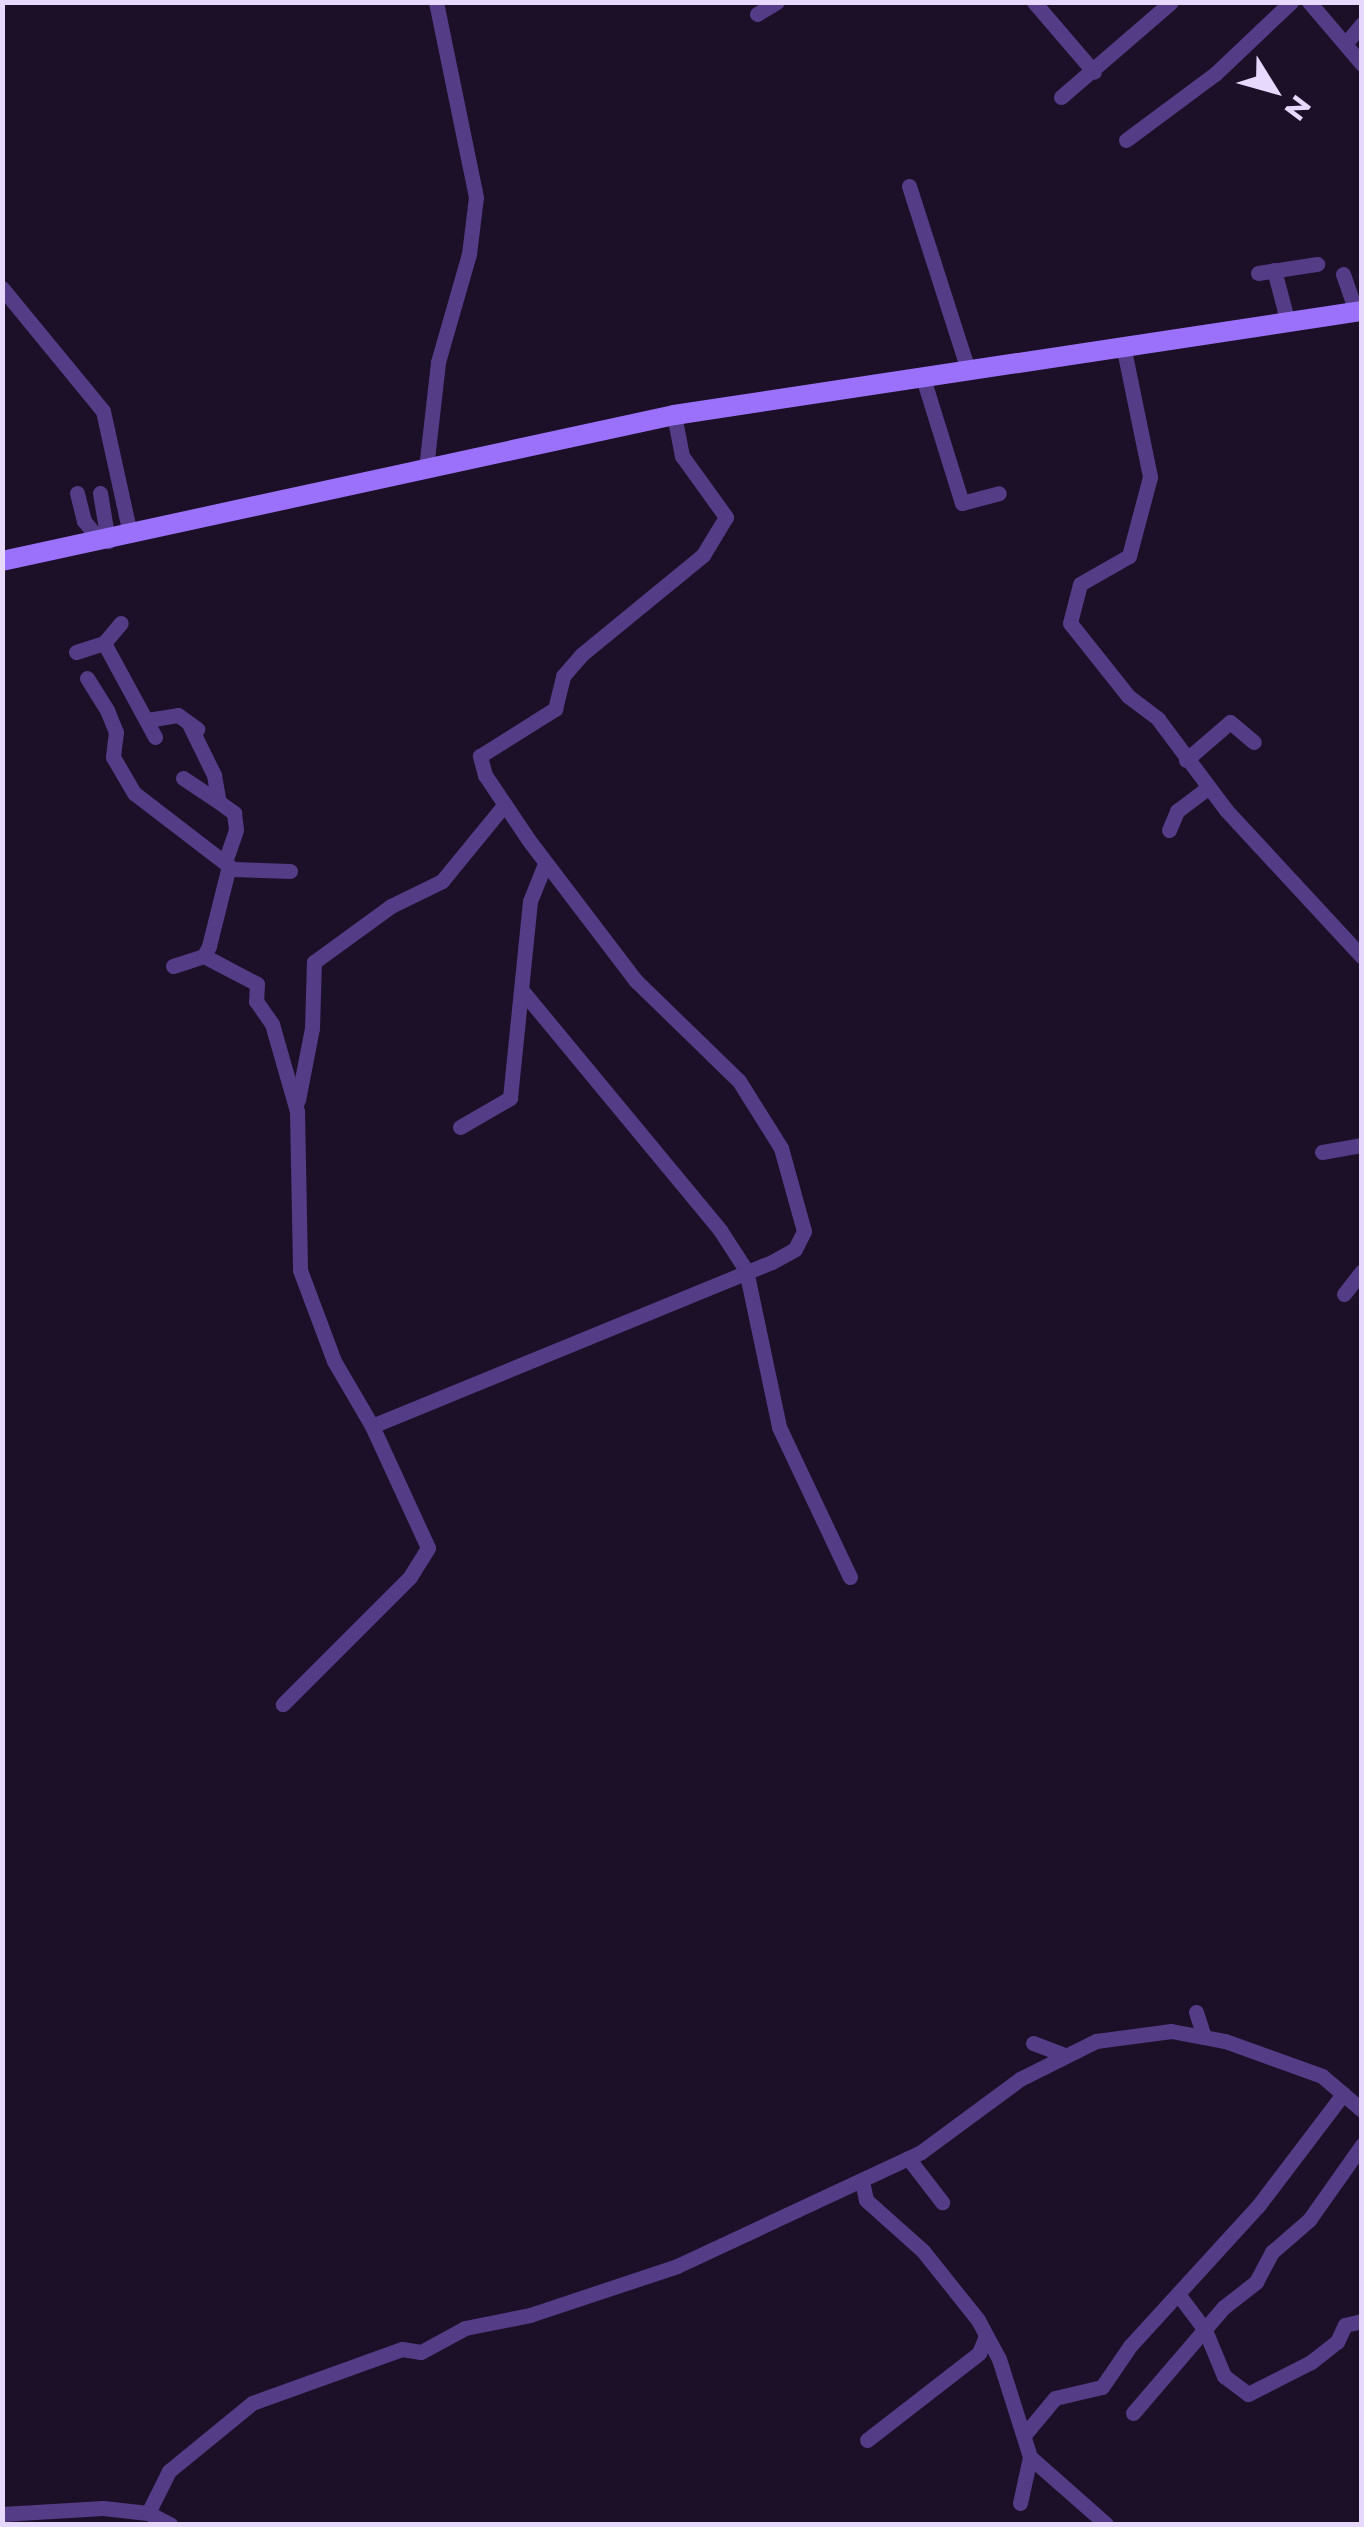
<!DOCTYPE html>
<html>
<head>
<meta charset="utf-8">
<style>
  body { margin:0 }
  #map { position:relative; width:1364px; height:2527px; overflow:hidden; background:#1b1028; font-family:Montserrat,sans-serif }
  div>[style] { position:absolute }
  .street>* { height:15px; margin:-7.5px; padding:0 7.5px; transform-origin:7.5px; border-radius:7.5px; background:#543c86 }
  .secondary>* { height:20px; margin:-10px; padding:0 10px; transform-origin:10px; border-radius:10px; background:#9b71fc }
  span { translate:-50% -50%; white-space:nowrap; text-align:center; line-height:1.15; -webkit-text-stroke:8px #1b1028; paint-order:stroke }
  .frame { position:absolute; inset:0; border:5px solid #e7d8fe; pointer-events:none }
  .north { position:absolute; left:1224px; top:40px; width:100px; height:100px; -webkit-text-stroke:8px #1b1028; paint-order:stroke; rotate:127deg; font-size:28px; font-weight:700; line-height:40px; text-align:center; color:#e7d8fe }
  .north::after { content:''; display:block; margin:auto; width:35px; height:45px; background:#e7d8fe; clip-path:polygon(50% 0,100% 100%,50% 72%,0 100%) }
</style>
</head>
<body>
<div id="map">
  <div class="street">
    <i style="left:1034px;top:2px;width:92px;rotate:49.4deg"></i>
    <i style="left:1309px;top:2px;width:82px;rotate:49.5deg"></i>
    <i style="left:757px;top:14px;width:23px;rotate:-31deg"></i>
    <i style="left:1346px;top:43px;width:25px;rotate:-50deg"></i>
    <i style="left:1061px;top:97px;width:145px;rotate:-40.8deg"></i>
    <i style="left:1126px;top:140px;width:111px;rotate:-36.6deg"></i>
    <i style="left:1215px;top:74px;width:105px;rotate:-43.5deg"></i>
    <i style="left:909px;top:186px;width:193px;rotate:72.2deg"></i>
    <i style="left:1274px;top:270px;width:55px;rotate:75.2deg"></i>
    <i style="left:1258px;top:273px;width:60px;rotate:-8.7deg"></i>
    <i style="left:1343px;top:274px;width:39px;rotate:71deg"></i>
    <i style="left:2px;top:288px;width:159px;rotate:50.6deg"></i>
    <i style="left:103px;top:411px;width:126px;rotate:77.6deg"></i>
    <i style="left:1124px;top:350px;width:130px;rotate:78.4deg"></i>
    <i style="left:1150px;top:477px;width:82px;rotate:104.9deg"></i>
    <i style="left:1129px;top:556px;width:56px;rotate:150.3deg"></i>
    <i style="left:1080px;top:584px;width:40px;rotate:104.4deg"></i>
    <i style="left:1070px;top:623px;width:93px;rotate:51.5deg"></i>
    <i style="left:1128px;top:696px;width:38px;rotate:37deg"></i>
    <i style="left:1158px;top:719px;width:114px;rotate:53.2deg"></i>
    <i style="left:1226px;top:810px;width:200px;rotate:47.2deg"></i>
    <i style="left:923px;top:378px;width:131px;rotate:72.7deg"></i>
    <i style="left:962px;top:503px;width:38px;rotate:-15deg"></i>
    <i style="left:426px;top:468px;width:107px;rotate:-83.5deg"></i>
    <i style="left:438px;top:362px;width:112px;rotate:-74deg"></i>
    <i style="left:469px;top:254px;width:57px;rotate:-83deg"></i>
    <i style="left:476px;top:197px;width:199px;rotate:-101.6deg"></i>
    <i style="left:77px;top:493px;width:29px;rotate:76deg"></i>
    <i style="left:84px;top:521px;width:17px;rotate:50deg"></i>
    <i style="left:95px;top:534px;width:12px;rotate:-5deg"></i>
    <i style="left:100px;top:493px;width:49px;rotate:80.5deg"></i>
    <i style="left:104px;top:643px;width:107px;rotate:61.5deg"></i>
    <i style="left:76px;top:652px;width:29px;rotate:-18deg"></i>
    <i style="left:104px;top:643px;width:26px;rotate:-50deg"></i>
    <i style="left:87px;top:678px;width:38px;rotate:58deg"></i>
    <i style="left:107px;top:710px;width:24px;rotate:68deg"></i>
    <i style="left:116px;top:732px;width:25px;rotate:97deg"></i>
    <i style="left:113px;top:757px;width:42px;rotate:59.7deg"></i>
    <i style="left:134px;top:793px;width:125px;rotate:37.5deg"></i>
    <i style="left:233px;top:869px;width:57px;rotate:2deg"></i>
    <i style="left:147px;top:720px;width:31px;rotate:-9deg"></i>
    <i style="left:178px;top:715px;width:24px;rotate:36deg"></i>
    <i style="left:190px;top:726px;width:55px;rotate:63.9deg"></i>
    <i style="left:214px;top:775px;width:27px;rotate:80deg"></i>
    <i style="left:219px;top:802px;width:19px;rotate:36deg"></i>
    <i style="left:234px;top:813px;width:17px;rotate:83deg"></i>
    <i style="left:236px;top:830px;width:34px;rotate:109deg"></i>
    <i style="left:1186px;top:760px;width:58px;rotate:-40.8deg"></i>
    <i style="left:1230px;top:722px;width:31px;rotate:40deg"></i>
    <i style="left:183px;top:778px;width:43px;rotate:33.7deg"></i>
    <i style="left:1169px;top:830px;width:21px;rotate:-67deg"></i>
    <i style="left:1177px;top:811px;width:39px;rotate:-37deg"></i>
    <i style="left:204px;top:956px;width:60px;rotate:27.8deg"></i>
    <i style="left:257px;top:984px;width:17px;rotate:93deg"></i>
    <i style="left:256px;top:1001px;width:28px;rotate:55deg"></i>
    <i style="left:272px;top:1024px;width:91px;rotate:74deg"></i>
    <i style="left:297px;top:1111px;width:159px;rotate:88.9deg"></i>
    <i style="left:300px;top:1270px;width:97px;rotate:69.5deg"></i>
    <i style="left:334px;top:1361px;width:75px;rotate:59.7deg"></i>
    <i style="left:372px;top:1426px;width:134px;rotate:65.3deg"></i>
    <i style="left:428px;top:1548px;width:34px;rotate:122deg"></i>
    <i style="left:410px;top:1577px;width:180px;rotate:135deg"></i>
    <i style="left:173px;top:966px;width:33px;rotate:-18deg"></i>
    <i style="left:204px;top:956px;width:11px;rotate:-63deg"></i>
    <i style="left:209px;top:946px;width:82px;rotate:-76deg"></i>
    <i style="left:524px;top:993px;width:308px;rotate:50.4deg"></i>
    <i style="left:720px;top:1230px;width:48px;rotate:57deg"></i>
    <i style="left:746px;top:1270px;width:160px;rotate:78.1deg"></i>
    <i style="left:779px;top:1427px;width:166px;rotate:64.7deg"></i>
    <i style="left:298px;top:1100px;width:73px;rotate:-79deg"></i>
    <i style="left:312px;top:1028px;width:66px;rotate:-88.3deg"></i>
    <i style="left:314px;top:962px;width:95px;rotate:-36deg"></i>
    <i style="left:391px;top:906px;width:57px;rotate:-26.1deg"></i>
    <i style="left:442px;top:881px;width:99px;rotate:-50.7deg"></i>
    <i style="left:460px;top:1127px;width:58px;rotate:-30.1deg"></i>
    <i style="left:510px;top:1098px;width:198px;rotate:-84.2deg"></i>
    <i style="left:530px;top:901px;width:40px;rotate:-68deg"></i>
    <i style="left:1322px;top:1152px;width:41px;rotate:-9.9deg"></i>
    <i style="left:1344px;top:1294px;width:29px;rotate:-52deg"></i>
    <i style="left:372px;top:1426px;width:432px;rotate:-22.3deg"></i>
    <i style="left:772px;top:1262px;width:26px;rotate:-29deg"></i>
    <i style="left:795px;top:1249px;width:20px;rotate:-63deg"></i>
    <i style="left:804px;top:1231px;width:86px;rotate:-105.5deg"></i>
    <i style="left:781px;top:1148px;width:79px;rotate:-122.1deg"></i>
    <i style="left:739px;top:1081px;width:144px;rotate:-135.8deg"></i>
    <i style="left:636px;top:981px;width:178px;rotate:-127.3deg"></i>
    <i style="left:528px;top:839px;width:77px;rotate:-123.9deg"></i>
    <i style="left:485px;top:775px;width:20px;rotate:-105deg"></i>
    <i style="left:480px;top:756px;width:89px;rotate:-32.1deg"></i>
    <i style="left:555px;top:709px;width:34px;rotate:-76deg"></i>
    <i style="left:563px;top:676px;width:28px;rotate:-49deg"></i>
    <i style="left:581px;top:655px;width:158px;rotate:-39.3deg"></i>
    <i style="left:703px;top:555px;width:44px;rotate:-58.8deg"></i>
    <i style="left:726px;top:517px;width:75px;rotate:-125.8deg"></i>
    <i style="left:682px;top:456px;width:42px;rotate:-101deg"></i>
    <i style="left:1196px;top:2012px;width:26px;rotate:72deg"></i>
    <i style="left:1033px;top:2043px;width:31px;rotate:21deg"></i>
    <i style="left:908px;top:2158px;width:56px;rotate:52.3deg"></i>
    <i style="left:862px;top:2181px;width:19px;rotate:78deg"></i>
    <i style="left:866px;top:2200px;width:76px;rotate:41.8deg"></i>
    <i style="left:923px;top:2251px;width:88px;rotate:51.4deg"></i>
    <i style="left:978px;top:2320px;width:44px;rotate:61.7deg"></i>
    <i style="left:999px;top:2359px;width:103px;rotate:72.4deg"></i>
    <i style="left:1030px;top:2457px;width:101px;rotate:41.4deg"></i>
    <i style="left:1178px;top:2294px;width:45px;rotate:53.1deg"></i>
    <i style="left:1205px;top:2330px;width:50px;rotate:67.6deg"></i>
    <i style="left:1224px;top:2376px;width:30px;rotate:37deg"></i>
    <i style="left:1248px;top:2394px;width:71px;rotate:-26.9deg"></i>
    <i style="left:1311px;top:2362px;width:33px;rotate:-38deg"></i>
    <i style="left:1337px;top:2342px;width:19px;rotate:-65deg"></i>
    <i style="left:1345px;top:2325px;width:17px;rotate:-13deg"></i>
    <i style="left:1133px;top:2413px;width:140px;rotate:-49.4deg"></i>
    <i style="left:1224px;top:2307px;width:41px;rotate:-38deg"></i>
    <i style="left:1256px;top:2282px;width:34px;rotate:-62deg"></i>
    <i style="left:1272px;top:2252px;width:49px;rotate:-40.9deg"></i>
    <i style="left:1309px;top:2220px;width:92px;rotate:-54.8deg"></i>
    <i style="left:1025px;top:2434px;width:47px;rotate:-50.2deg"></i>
    <i style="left:1055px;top:2398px;width:48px;rotate:-13.2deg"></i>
    <i style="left:1102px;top:2387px;width:50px;rotate:-55.7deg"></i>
    <i style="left:1130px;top:2346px;width:190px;rotate:-47.6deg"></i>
    <i style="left:1258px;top:2206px;width:141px;rotate:-52.8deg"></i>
    <i style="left:867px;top:2440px;width:142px;rotate:-37.8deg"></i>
    <i style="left:979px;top:2353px;width:18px;rotate:-68deg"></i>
    <i style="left:1020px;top:2503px;width:47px;rotate:-77.7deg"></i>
    <i style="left:148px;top:2513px;width:47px;rotate:-63.4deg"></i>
    <i style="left:169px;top:2471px;width:107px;rotate:-39.3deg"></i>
    <i style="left:252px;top:2403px;width:159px;rotate:-19.8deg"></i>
    <i style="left:402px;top:2349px;width:19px;rotate:9deg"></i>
    <i style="left:421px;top:2352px;width:50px;rotate:-28.6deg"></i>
    <i style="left:465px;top:2328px;width:66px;rotate:-11.3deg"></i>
    <i style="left:530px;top:2315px;width:155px;rotate:-18.4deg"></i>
    <i style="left:677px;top:2266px;width:269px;rotate:-25deg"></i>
    <i style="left:921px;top:2152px;width:123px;rotate:-36.4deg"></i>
    <i style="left:1020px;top:2079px;width:85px;rotate:-26.6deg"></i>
    <i style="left:1096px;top:2041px;width:76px;rotate:-7.6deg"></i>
    <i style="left:1171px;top:2031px;width:55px;rotate:10.5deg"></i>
    <i style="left:1225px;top:2041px;width:103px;rotate:19.8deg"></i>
    <i style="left:1322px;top:2076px;width:52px;rotate:40.4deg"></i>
    <i style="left:2px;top:2514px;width:101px;rotate:-3.4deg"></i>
    <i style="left:103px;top:2508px;width:45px;rotate:6.3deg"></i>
    <i style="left:148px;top:2513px;width:25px;rotate:27deg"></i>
  </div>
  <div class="secondary">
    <i style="left:2px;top:561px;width:688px;rotate:-12.26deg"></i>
    <i style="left:674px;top:415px;width:696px;rotate:-8.6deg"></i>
  </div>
  <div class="frame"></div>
  <div class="north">N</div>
</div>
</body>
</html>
